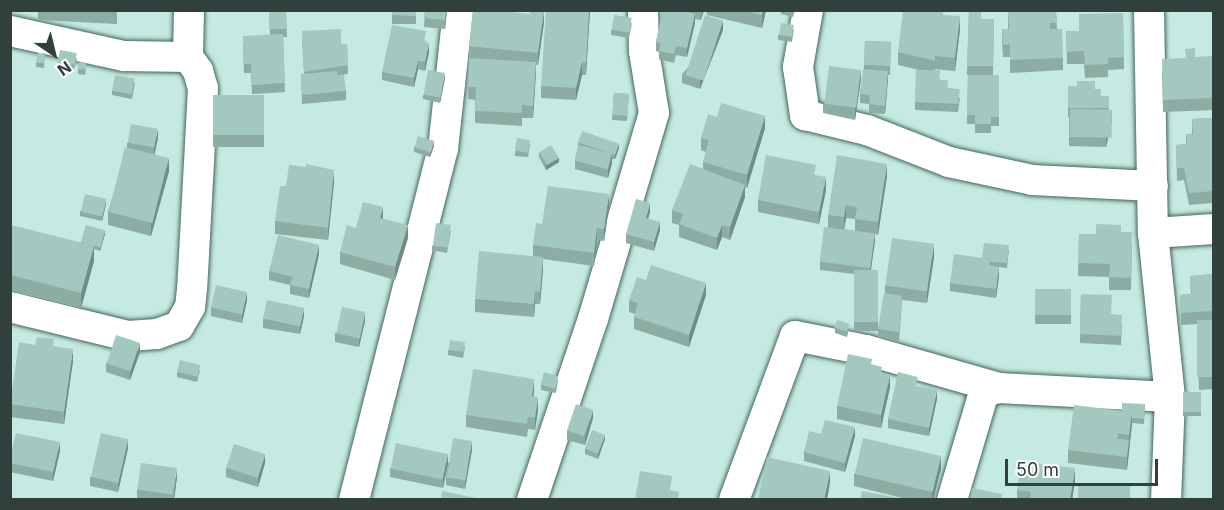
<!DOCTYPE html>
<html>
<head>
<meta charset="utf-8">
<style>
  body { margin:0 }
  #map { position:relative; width:1224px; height:510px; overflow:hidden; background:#c5eae1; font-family:Inter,sans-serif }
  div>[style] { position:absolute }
  .roads { filter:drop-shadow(0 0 2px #43655e) drop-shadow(0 0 2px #43655e) }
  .minor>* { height:30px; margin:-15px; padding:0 15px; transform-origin:15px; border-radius:15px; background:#fff }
  .wall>* { inset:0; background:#8caca4; transform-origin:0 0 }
  .shaded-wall>* { inset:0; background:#728c86 }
  .building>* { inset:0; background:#a3c8bf; transform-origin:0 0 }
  span { translate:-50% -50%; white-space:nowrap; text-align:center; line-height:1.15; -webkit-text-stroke:4.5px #fff; paint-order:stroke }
  .frame { position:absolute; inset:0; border:12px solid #31403d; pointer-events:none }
  .north { position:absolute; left:24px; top:24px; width:60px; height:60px; -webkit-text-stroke:4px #fff; paint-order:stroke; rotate:145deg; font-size:16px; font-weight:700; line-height:24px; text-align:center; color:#31403d }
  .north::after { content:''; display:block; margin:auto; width:21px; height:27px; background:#31403d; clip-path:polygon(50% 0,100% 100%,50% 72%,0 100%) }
  .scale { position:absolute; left:1005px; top:459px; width:153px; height:27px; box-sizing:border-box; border:3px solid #31403d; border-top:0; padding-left:8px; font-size:18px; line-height:21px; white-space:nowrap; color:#31403d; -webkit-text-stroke:4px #fff; paint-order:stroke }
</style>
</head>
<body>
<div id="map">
  <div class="roads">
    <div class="minor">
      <i style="left:808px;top:10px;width:58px;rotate:100deg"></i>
      <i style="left:798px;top:67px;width:49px;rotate:81.7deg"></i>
      <i style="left:805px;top:115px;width:64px;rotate:13.6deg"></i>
      <i style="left:867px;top:130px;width:88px;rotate:21.3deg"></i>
      <i style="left:949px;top:162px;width:85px;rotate:12.2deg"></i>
      <i style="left:1032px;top:180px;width:121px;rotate:2.8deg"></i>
      <i style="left:1149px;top:10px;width:223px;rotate:89deg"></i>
      <i style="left:1153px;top:233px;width:165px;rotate:84.1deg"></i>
      <i style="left:1170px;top:397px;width:103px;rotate:92.2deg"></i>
      <i style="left:10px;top:31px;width:117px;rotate:12.4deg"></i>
      <i style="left:124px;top:56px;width:64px;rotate:0.9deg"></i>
      <i style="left:188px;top:57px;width:17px;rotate:54deg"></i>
      <i style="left:198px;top:71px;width:18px;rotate:74deg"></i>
      <i style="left:203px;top:88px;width:201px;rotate:93.1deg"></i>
      <i style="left:192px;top:289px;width:18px;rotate:96deg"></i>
      <i style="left:190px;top:307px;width:22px;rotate:120deg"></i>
      <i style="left:179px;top:326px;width:23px;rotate:160deg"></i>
      <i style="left:157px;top:334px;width:29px;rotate:176deg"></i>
      <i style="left:128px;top:336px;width:122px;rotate:-166.2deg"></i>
      <i style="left:188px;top:57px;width:47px;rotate:-88.8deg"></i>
      <i style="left:1153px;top:233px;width:61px;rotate:-3.8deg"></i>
      <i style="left:354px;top:500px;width:362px;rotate:-75.8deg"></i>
      <i style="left:443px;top:149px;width:140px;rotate:-83.8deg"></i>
      <i style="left:532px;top:500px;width:191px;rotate:-71.4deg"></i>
      <i style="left:593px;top:319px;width:215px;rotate:-73.5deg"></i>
      <i style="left:654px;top:113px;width:63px;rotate:-99.2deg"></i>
      <i style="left:644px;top:51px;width:41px;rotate:-91.4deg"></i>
      <i style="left:734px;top:500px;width:175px;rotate:-69.6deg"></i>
      <i style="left:795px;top:336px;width:72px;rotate:11.2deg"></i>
      <i style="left:866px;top:350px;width:138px;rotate:15.9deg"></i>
      <i style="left:952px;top:500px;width:113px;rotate:-73.5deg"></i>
      <i style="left:984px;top:392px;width:16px;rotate:-15deg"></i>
      <i style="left:999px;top:388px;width:171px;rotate:3deg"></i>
    </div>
  </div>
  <div class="wall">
    <i style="clip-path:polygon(38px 10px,117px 10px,117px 24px,38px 20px)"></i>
    <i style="clip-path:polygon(269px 10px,286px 10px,287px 37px,283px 37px,285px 92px,252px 94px,251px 73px,244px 73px,243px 45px,270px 35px)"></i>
    <i style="left:392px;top:10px;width:24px;height:14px"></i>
    <i style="clip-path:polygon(425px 10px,447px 10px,445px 29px,424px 27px)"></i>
    <i style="clip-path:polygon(590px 10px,586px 75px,582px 75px,576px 100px,541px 98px,541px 86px)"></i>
    <i style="clip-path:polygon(663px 10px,704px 10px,701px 20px,695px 19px,695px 23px,687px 57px,676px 55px,674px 63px,659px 59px,659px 52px,656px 51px,656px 42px)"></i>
    <i style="clip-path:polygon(707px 10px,766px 10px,762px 28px,707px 15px)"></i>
    <i style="clip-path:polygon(781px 10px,795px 10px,793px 17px,781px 14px)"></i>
    <i style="clip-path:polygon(969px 10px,981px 19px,994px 19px,993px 75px,967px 75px)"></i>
    <i style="clip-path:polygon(1008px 10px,1038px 12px,1056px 11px,1057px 29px,1063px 58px,1063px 70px,1010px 73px,1010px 57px,1003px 57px,1002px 42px,1002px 29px,1008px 29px)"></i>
    <i style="clip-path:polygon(1123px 13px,1124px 69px,1108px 70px,1108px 77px,1085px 78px,1084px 64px,1067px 64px,1066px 31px,1079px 31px)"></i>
    <i style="clip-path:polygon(944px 15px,960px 29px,955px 71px,935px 69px,935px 70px,940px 80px,948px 88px,960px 98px,958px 112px,915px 110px,915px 102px,919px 70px,898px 65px,898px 52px)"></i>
    <i style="clip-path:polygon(544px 22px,538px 65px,536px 65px,533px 118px,522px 118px,522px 126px,475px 123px,475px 100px,468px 99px,469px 46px)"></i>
    <i style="clip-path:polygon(632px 23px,629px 38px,611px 35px,611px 30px)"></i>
    <i style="clip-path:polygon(794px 29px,792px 42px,778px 40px,778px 35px)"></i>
    <i style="clip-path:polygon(723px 30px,700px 89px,682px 83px,682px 74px)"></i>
    <i style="clip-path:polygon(302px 40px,341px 44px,347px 44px,348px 74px,341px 75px,346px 91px,346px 100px,302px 104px,301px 74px,304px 74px)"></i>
    <i style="clip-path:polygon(426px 40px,425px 43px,429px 52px,425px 71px,418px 69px,414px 87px,382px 80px,382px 72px)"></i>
    <i style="clip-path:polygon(865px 41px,891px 42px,890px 75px,888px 75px,885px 114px,869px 113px,869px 104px,860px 103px,860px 94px,864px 69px)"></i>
    <i style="clip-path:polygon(45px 53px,44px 68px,36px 67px,36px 63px)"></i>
    <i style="clip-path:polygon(1214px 56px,1214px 110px,1163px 112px,1162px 71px)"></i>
    <i style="clip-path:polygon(77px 58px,74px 70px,58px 66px,58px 62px)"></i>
    <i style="clip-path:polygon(86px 68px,85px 75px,78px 74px,78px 69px)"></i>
    <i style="clip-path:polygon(968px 75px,999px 75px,999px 126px,991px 126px,991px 133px,975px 133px,975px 124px,967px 124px)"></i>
    <i style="clip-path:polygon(445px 78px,440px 103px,423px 99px,423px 95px)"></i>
    <i style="clip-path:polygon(861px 79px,855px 120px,823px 113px,823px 104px)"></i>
    <i style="clip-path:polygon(135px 83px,132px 99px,112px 95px,112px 91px)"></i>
    <i style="clip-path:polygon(1068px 86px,1095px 89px,1101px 96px,1109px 96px,1109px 110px,1112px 119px,1106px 147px,1069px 146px,1069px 117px,1068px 117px)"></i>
    <i style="left:614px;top:93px;width:15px;height:27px;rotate:4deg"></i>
    <i style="left:264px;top:95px;width:52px;height:51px;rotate:90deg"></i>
    <i style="clip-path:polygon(1214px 118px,1214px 203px,1189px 205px,1184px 180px,1177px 181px,1176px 145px,1186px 144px,1186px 134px,1192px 134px,1192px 119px)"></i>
    <i style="clip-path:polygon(765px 128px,747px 188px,745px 187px,745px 197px,730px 240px,722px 237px,717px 250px,679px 237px,679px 225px,672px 223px,672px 210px,703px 169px,703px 162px,706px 152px,701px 150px,701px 138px)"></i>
    <i style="clip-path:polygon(158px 138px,154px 154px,169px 171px,151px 236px,108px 225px,108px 212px,127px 147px,127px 143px)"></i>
    <i style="clip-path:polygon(578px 142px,619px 148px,615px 159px,612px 159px,612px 163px,608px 178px,575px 169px,575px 160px,578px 147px)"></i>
    <i style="clip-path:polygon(530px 144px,528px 157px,515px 156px,515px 151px)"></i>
    <i style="clip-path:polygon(434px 146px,430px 157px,414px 152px,414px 147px)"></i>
    <i style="clip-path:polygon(539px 152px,559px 162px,546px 170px,539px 157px)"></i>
    <i style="clip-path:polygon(816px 175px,826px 190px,819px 224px,758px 212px,758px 200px)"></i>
    <i style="clip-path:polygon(evenodd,887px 176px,878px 235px,875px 234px,871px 270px,878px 270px,878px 331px,854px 331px,854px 274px,820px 270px,820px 262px,828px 227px,828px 215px,887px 176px,846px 218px,855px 219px,855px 231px,844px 229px,846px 218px)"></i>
    <i style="clip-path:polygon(334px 182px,328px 240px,275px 234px,275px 221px,286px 186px)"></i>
    <i style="clip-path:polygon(106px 204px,102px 221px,80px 216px,80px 211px)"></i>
    <i style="clip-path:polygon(609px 207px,604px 241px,597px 240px,594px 266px,543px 259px,543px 269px,540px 304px,535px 304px,534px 317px,475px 312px,475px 299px,533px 256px,533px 245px,542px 224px)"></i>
    <i style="clip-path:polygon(650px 212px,648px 219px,660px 230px,654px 251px,626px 243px,626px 234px)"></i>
    <i style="clip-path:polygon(383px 219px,408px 238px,395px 280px,340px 264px,340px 252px,356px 228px)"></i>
    <i style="clip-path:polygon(10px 225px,81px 243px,86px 225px,105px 234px,100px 251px,94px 249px,94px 261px,81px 308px,10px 291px)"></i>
    <i style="clip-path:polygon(451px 230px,447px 253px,432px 250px,432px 246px)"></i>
    <i style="clip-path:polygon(1121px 232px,1132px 245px,1131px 290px,1109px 290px,1109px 277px,1078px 276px,1079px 234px,1096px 234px)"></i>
    <i style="clip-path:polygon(1009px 250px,1007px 268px,999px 267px,999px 276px,996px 298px,950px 291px,950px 283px,982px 258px)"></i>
    <i style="clip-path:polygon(319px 254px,309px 298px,290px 294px,290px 285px,269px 280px,269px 271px)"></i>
    <i style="clip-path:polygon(934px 257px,927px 303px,902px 300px,899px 341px,878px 337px,878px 329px,885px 293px,885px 285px)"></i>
    <i style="clip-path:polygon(1214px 274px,1214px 389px,1199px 390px,1197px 324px,1181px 325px,1180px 295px,1191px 294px,1190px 276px)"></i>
    <i style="left:1071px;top:289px;width:35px;height:36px;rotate:90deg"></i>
    <i style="clip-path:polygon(1081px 294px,1112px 314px,1122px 324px,1121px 345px,1080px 343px)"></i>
    <i style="clip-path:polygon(706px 295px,689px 347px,634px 329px,634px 317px,635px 314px,629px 312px,629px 300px)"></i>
    <i style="clip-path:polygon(247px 300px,242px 323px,211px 316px,211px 307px)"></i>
    <i style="clip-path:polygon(304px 316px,300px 334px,263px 328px,263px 319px)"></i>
    <i style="clip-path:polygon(365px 321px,359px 347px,335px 342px,335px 333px)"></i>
    <i style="clip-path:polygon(835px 328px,849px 329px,847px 337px,835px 333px)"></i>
    <i style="clip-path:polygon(35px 345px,54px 346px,73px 361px,64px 424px,10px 417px,10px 402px)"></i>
    <i style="clip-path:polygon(465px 347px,463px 358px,448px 355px,448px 350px)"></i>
    <i style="clip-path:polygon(140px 352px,130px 380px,106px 372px,106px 363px)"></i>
    <i style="clip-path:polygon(872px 365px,882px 373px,890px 387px,881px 428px,837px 419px,837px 406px)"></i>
    <i style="clip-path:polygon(200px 370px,197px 382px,177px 377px,177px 372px)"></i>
    <i style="clip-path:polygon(558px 380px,556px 393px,541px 390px,541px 385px)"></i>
    <i style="clip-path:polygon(534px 391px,533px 397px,538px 410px,535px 430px,528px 429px,527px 437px,466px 427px,466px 415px)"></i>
    <i style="left:1183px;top:392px;width:18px;height:24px"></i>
    <i style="clip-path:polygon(937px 399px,929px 436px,888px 428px,888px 419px)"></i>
    <i style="clip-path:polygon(1145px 404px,1144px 424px,1132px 423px,1127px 470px,1068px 463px,1068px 450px,1122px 411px)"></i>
    <i style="clip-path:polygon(593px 418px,585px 445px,567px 440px,567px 431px)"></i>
    <i style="clip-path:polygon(821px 434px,855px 436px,845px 472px,804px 461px,804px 452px)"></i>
    <i style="clip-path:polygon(605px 439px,598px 459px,585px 454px,585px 449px)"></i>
    <i style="clip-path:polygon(128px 448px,118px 492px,90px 486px,90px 477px)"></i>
    <i style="clip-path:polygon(472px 450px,465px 489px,446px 485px,446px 477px,448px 463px,443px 488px,390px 477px,390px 468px,448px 463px)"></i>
    <i style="clip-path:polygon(60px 451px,53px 481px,10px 472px,10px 457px)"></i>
    <i style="clip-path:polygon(265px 463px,258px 487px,226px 477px,226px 468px)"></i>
    <i style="clip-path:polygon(941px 469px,933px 500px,910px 500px,854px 486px,854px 474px)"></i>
    <i style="clip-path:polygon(177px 477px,174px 500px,137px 499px,137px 490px)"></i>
    <i style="clip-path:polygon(1075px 481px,1072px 500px,1017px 500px,1017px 490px)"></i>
  </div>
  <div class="shaded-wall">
    <i style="clip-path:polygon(446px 10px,447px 10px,445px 29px,445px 20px)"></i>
    <i style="clip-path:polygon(544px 10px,544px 22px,538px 65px,538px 53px)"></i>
    <i style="clip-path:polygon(589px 10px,590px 10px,586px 75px,586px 63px)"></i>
    <i style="clip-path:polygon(702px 10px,704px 10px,701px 20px)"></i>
    <i style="clip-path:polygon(763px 10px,766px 10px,762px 28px,762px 15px)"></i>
    <i style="clip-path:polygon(695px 14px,695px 23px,687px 57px,687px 48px)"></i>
    <i style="clip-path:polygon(960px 16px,960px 29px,955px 71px,955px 58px)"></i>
    <i style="clip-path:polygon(723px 21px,723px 30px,700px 89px,700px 81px)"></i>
    <i style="clip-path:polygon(429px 43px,429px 52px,425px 71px,425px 62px)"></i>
    <i style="clip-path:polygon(418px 61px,418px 69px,414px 87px,414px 78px)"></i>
    <i style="clip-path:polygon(536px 62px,536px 74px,533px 118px,533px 106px)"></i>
    <i style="clip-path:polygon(582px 62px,582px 75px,576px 100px,576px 88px)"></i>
    <i style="clip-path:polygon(861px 70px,861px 79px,855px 120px,855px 111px)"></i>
    <i style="clip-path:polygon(888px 71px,888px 80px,885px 114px,885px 106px)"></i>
    <i style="clip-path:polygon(445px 73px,445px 78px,440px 103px,440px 98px)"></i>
    <i style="clip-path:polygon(1112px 110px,1112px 119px,1106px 147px,1106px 138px)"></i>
    <i style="clip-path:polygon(765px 116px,765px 128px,747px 188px,747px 175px)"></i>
    <i style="clip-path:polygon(158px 129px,158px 138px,154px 157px,154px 148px)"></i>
    <i style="clip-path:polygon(434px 141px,434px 146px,430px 157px,430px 153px)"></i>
    <i style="clip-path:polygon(619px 144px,619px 148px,615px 159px,615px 155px)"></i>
    <i style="clip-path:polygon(612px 154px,612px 163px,608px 178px,608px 169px)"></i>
    <i style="clip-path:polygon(169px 158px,169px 171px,151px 236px,151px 223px)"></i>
    <i style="clip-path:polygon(559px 158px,559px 162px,546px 170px,546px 165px)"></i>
    <i style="clip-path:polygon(887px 164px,887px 176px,878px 235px,878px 222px)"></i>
    <i style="clip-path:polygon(334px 170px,334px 182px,328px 240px,328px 228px)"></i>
    <i style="clip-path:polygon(826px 177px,826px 190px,819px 224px,819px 212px)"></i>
    <i style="clip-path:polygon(745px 185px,745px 197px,730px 240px,730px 227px)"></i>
    <i style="clip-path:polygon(609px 194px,609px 207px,604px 241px,604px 229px)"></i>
    <i style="clip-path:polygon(106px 199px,106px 204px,102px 221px,102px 216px)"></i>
    <i style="clip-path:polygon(650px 203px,650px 212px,646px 227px,646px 218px)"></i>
    <i style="clip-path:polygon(846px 205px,846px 218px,844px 230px,844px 217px)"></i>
    <i style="clip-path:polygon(383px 207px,383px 220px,380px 218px)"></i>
    <i style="clip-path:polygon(660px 222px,660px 230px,654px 251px,654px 242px)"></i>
    <i style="clip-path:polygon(408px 225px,408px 238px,395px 280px,395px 267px)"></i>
    <i style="clip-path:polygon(722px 225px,722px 237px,717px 250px,717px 238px)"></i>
    <i style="clip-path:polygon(597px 228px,597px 240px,594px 266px,594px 253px)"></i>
    <i style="clip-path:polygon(105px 230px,105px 234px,100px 251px,100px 247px)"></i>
    <i style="clip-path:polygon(875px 233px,875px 242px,870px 276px,870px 268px)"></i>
    <i style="clip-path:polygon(934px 244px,934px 257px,927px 303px,927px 291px)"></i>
    <i style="clip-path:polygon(319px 245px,319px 254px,309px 298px,309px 289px)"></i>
    <i style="clip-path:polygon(94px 246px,94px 261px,81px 308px,81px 293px)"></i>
    <i style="clip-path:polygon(543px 257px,543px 269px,540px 304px,540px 292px)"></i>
    <i style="clip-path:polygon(999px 267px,999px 276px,996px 298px,996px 289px)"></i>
    <i style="clip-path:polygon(706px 283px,706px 295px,689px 347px,689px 335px)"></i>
    <i style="clip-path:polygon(535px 291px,535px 304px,534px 317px,534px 304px)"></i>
    <i style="clip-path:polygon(247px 292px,247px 300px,242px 323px,242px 314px)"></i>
    <i style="clip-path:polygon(304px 308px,304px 316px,300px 334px,300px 325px)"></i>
    <i style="clip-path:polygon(365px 312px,365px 321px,359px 347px,359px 338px)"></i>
    <i style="clip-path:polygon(140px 343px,140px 352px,130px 380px,130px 372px)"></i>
    <i style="clip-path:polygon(73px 349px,73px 361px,64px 424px,64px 412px)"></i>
    <i style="clip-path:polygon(890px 375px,890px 387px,881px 428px,881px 415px)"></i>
    <i style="clip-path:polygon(534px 379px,534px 391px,532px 409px,532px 396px)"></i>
    <i style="clip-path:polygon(937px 390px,937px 399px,929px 436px,929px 428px)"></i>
    <i style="clip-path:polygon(538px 397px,538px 410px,535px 430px,535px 418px)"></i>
    <i style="clip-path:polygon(593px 410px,593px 418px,585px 445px,585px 437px)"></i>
    <i style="clip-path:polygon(1132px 412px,1132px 424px,1127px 470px,1127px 457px)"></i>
    <i style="clip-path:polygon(855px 427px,855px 436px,845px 472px,845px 463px)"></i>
    <i style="clip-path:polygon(605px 435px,605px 439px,598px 459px,598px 454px)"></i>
    <i style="clip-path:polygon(128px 439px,128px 448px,118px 492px,118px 483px)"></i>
    <i style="clip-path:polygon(472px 441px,472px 450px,465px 489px,465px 480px)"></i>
    <i style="clip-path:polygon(60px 442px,60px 451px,53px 481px,53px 472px)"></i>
    <i style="clip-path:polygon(265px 454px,265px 463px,258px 487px,258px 478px)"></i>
    <i style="clip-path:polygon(448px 454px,448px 463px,443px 488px,443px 479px)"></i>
    <i style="clip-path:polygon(941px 456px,941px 469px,933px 500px,932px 500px,932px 492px)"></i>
    <i style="clip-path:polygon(177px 468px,177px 477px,174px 500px,174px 495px)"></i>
    <i style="clip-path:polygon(1075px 468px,1075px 481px,1072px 500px,1070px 500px)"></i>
    <i style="clip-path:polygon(830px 471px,830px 483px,827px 500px,824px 500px)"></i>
  </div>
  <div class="building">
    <i style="clip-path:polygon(88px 10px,117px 10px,117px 12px)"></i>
    <i style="left:269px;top:10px;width:17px;height:19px"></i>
    <i style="clip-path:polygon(392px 10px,416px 10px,416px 16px,392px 15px)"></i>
    <i style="clip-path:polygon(425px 10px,446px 10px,445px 20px,424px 18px)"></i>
    <i style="clip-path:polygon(473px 10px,493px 10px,530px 14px,530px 10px,544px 10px,538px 53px,469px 46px)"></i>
    <i style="clip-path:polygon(546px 10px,589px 10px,586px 63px,582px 62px,576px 88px,541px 86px)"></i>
    <i style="clip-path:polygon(663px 10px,678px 10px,695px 14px,687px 48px,676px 46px,674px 54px,659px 51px,661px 43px,656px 42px)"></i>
    <i style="clip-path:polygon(742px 10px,763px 10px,762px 15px)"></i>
    <i style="clip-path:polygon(903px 10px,943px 10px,943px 15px,960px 16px,955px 58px,935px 56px,935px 61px,898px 52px)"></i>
    <i style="clip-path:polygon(969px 10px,981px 10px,981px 19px,994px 19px,993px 66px,967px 66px)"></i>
    <i style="clip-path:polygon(1008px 10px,1038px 10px,1038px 12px,1056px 11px,1057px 23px,1050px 23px,1050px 29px,1062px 29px,1063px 58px,1010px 60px,1010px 44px,1003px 45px,1002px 29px,1009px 29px)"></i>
    <i style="clip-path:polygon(1123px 13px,1124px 57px,1108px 58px,1108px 64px,1085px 65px,1084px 51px,1067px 52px,1066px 31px,1079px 31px,1079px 14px)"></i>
    <i style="left:614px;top:15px;width:18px;height:15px;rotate:9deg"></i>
    <i style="left:705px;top:15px;width:19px;height:63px;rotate:18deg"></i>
    <i style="left:781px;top:23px;width:13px;height:12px;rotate:9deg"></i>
    <i style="clip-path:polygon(392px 25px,426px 31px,424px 42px,429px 43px,425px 62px,418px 61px,414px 78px,382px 72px)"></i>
    <i style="clip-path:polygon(341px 29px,341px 44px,347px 44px,348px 65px,304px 72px,302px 31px)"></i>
    <i style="clip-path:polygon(283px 34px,285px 83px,252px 85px,251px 64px,244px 64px,243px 36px)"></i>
    <i style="left:865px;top:41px;width:26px;height:24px;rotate:2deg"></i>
    <i style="clip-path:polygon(1195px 48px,1195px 57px,1214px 56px,1214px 98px,1163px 100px,1162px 59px,1186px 58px,1185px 49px)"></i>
    <i style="left:60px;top:50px;width:17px;height:12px;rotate:10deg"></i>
    <i style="clip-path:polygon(38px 53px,45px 53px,44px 63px,36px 63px)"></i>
    <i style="clip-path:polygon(469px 58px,536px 62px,533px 106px,522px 105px,522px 113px,475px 111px,476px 87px,468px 87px)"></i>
    <i style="left:79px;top:62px;width:7px;height:7px;rotate:8deg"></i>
    <i style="left:829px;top:66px;width:32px;height:38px;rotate:7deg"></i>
    <i style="clip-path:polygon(863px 69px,888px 71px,885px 106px,869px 104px,870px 95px,860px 94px)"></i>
    <i style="left:428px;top:70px;width:17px;height:25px;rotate:10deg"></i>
    <i style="clip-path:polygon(916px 70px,940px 70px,939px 80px,948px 80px,947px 88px,960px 89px,958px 104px,915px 102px)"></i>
    <i style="clip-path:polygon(337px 71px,337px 75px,344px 75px,346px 91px,302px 95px,301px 74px)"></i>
    <i style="left:115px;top:75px;width:20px;height:16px;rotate:11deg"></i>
    <i style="clip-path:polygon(968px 75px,999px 75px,999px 117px,991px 117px,991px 124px,975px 124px,975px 115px,967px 115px)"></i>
    <i style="clip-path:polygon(1077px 81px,1095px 81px,1095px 89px,1101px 89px,1101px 96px,1109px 96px,1109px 108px,1068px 108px,1068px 86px,1077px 86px)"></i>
    <i style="left:614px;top:93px;width:15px;height:22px;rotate:4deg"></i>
    <i style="left:264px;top:95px;width:40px;height:51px;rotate:90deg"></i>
    <i style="clip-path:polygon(721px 103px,765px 116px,747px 175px,703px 162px,709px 140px,701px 138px,708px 114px,717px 117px)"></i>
    <i style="left:1070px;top:109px;width:42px;height:28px;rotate:1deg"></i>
    <i style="clip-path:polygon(1214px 118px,1214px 191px,1189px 193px,1184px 168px,1177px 168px,1176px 145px,1187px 144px,1186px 134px,1193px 134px,1192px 119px)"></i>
    <i style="left:131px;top:124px;width:27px;height:19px;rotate:10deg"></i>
    <i style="left:582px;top:131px;width:39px;height:12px;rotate:19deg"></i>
    <i style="left:418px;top:136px;width:17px;height:12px;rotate:17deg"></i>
    <i style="left:517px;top:138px;width:13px;height:13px;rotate:9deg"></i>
    <i style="left:551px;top:145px;width:15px;height:14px;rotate:58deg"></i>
    <i style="left:579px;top:145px;width:34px;height:16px;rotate:15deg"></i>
    <i style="left:125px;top:147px;width:45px;height:67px;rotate:14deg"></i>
    <i style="clip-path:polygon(766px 155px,816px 165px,814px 175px,826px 177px,819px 212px,758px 200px)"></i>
    <i style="clip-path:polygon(837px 155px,887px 164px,878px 222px,855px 219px,857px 207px,846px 205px,844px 217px,828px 215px)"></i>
    <i style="clip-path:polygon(306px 164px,334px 170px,328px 228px,275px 221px,280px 186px,286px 186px,289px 165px,306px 167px)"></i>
    <i style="clip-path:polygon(690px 164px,745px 185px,730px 227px,722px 225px,717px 238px,679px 224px,683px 214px,672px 210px)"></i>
    <i style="clip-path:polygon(548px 186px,609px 194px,604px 229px,597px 228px,594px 253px,533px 245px,536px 223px,542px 224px)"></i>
    <i style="left:85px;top:194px;width:22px;height:18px;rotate:13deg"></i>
    <i style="clip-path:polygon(636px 199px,650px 203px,646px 218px,660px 222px,654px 242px,626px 234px)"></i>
    <i style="clip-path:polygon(363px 202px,383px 207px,380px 218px,408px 225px,395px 267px,340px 252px,347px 225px,356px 228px)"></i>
    <i style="left:436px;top:223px;width:15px;height:23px;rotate:8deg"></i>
    <i style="clip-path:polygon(1096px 224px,1121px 225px,1121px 232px,1132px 232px,1131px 278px,1109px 277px,1110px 264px,1078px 263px,1079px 234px,1096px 234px)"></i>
    <i style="clip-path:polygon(10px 225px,94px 246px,81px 293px,10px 275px)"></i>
    <i style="left:86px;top:225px;width:20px;height:18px;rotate:15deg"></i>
    <i style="left:824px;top:227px;width:51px;height:35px;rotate:7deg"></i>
    <i style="clip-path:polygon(278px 235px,319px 245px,309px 289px,290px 285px,293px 277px,269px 271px)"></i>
    <i style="left:892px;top:238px;width:42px;height:48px;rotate:8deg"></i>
    <i style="clip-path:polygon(984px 243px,1009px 245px,1007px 263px,990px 262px,990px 259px,982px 258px)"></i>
    <i style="clip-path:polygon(479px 251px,543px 257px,540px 292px,535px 291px,534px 304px,475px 299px)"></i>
    <i style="clip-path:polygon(954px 254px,990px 259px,989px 265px,999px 267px,996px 289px,950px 283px)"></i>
    <i style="clip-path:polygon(651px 265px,706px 283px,689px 335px,634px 317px,638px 303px,629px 300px,637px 277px,646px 280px)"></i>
    <i style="left:854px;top:270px;width:24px;height:52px"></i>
    <i style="clip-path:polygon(1214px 274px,1214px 311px,1181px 313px,1180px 295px,1192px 294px,1190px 276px)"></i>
    <i style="left:216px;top:285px;width:32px;height:23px;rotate:13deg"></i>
    <i style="left:1071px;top:289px;width:26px;height:36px;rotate:90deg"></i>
    <i style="clip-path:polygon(884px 293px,902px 296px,899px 332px,878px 329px)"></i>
    <i style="clip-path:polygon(1081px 294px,1112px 295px,1111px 314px,1122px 315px,1121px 336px,1080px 334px)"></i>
    <i style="left:267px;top:300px;width:38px;height:19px;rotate:12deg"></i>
    <i style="left:342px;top:307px;width:24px;height:27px;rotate:12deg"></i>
    <i style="left:837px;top:320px;width:13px;height:8px;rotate:18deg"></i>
    <i style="left:1197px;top:320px;width:17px;height:57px"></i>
    <i style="left:116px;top:335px;width:25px;height:30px;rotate:18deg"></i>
    <i style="clip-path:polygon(37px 337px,54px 339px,53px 346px,73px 349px,64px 412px,10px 404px,19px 342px,35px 345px)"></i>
    <i style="left:450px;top:340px;width:15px;height:10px;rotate:8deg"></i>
    <i style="clip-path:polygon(848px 354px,872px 359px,871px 364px,882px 367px,881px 373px,890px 375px,881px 415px,837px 406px)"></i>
    <i style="left:180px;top:360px;width:21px;height:12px;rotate:14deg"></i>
    <i style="clip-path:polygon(473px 369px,534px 379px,532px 396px,538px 397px,535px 418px,528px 417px,527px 424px,466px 415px)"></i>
    <i style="left:544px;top:372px;width:15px;height:13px;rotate:16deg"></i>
    <i style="clip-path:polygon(898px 372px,918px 377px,916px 386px,937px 390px,929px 428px,888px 419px)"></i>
    <i style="left:1183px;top:392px;width:18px;height:20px"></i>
    <i style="clip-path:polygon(1122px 403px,1145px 404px,1144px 419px,1132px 418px,1132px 412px,1122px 411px)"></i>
    <i style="left:576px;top:404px;width:18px;height:28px;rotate:19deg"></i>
    <i style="clip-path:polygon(1074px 405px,1132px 412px,1129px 435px,1118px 433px,1117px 439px,1129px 440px,1127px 457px,1068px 450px)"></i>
    <i style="clip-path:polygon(825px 420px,855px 427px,845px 463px,804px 452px,809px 431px,821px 434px)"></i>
    <i style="left:592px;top:430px;width:14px;height:20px;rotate:21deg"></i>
    <i style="clip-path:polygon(16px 433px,60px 442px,53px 472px,10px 463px,10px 457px)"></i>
    <i style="left:101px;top:433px;width:28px;height:45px;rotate:13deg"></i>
    <i style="left:453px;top:438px;width:19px;height:40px;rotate:9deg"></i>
    <i style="left:863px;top:438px;width:80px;height:37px;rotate:13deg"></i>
    <i style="left:396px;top:443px;width:53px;height:26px;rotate:12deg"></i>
    <i style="left:234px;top:444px;width:33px;height:25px;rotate:18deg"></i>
    <i style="clip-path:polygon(767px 457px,830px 471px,824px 500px,758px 500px)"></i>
    <i style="left:141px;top:463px;width:36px;height:27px;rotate:8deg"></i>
    <i style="clip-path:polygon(1035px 463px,1075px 468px,1070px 500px,1030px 500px,1031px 492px,1017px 490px,1020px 470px,1034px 472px)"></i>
    <i style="clip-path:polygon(640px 471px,672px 476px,670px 490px,679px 492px,678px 500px,635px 500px)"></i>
    <i style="left:1078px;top:483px;width:52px;height:17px"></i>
    <i style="clip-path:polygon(972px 488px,1002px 494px,1001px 500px,970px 500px)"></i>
    <i style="clip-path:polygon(442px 491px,486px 500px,441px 500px)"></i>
    <i style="clip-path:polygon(862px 491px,909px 500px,860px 500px)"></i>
  </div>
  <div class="frame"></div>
  <div class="north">N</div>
  <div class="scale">50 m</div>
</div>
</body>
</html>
